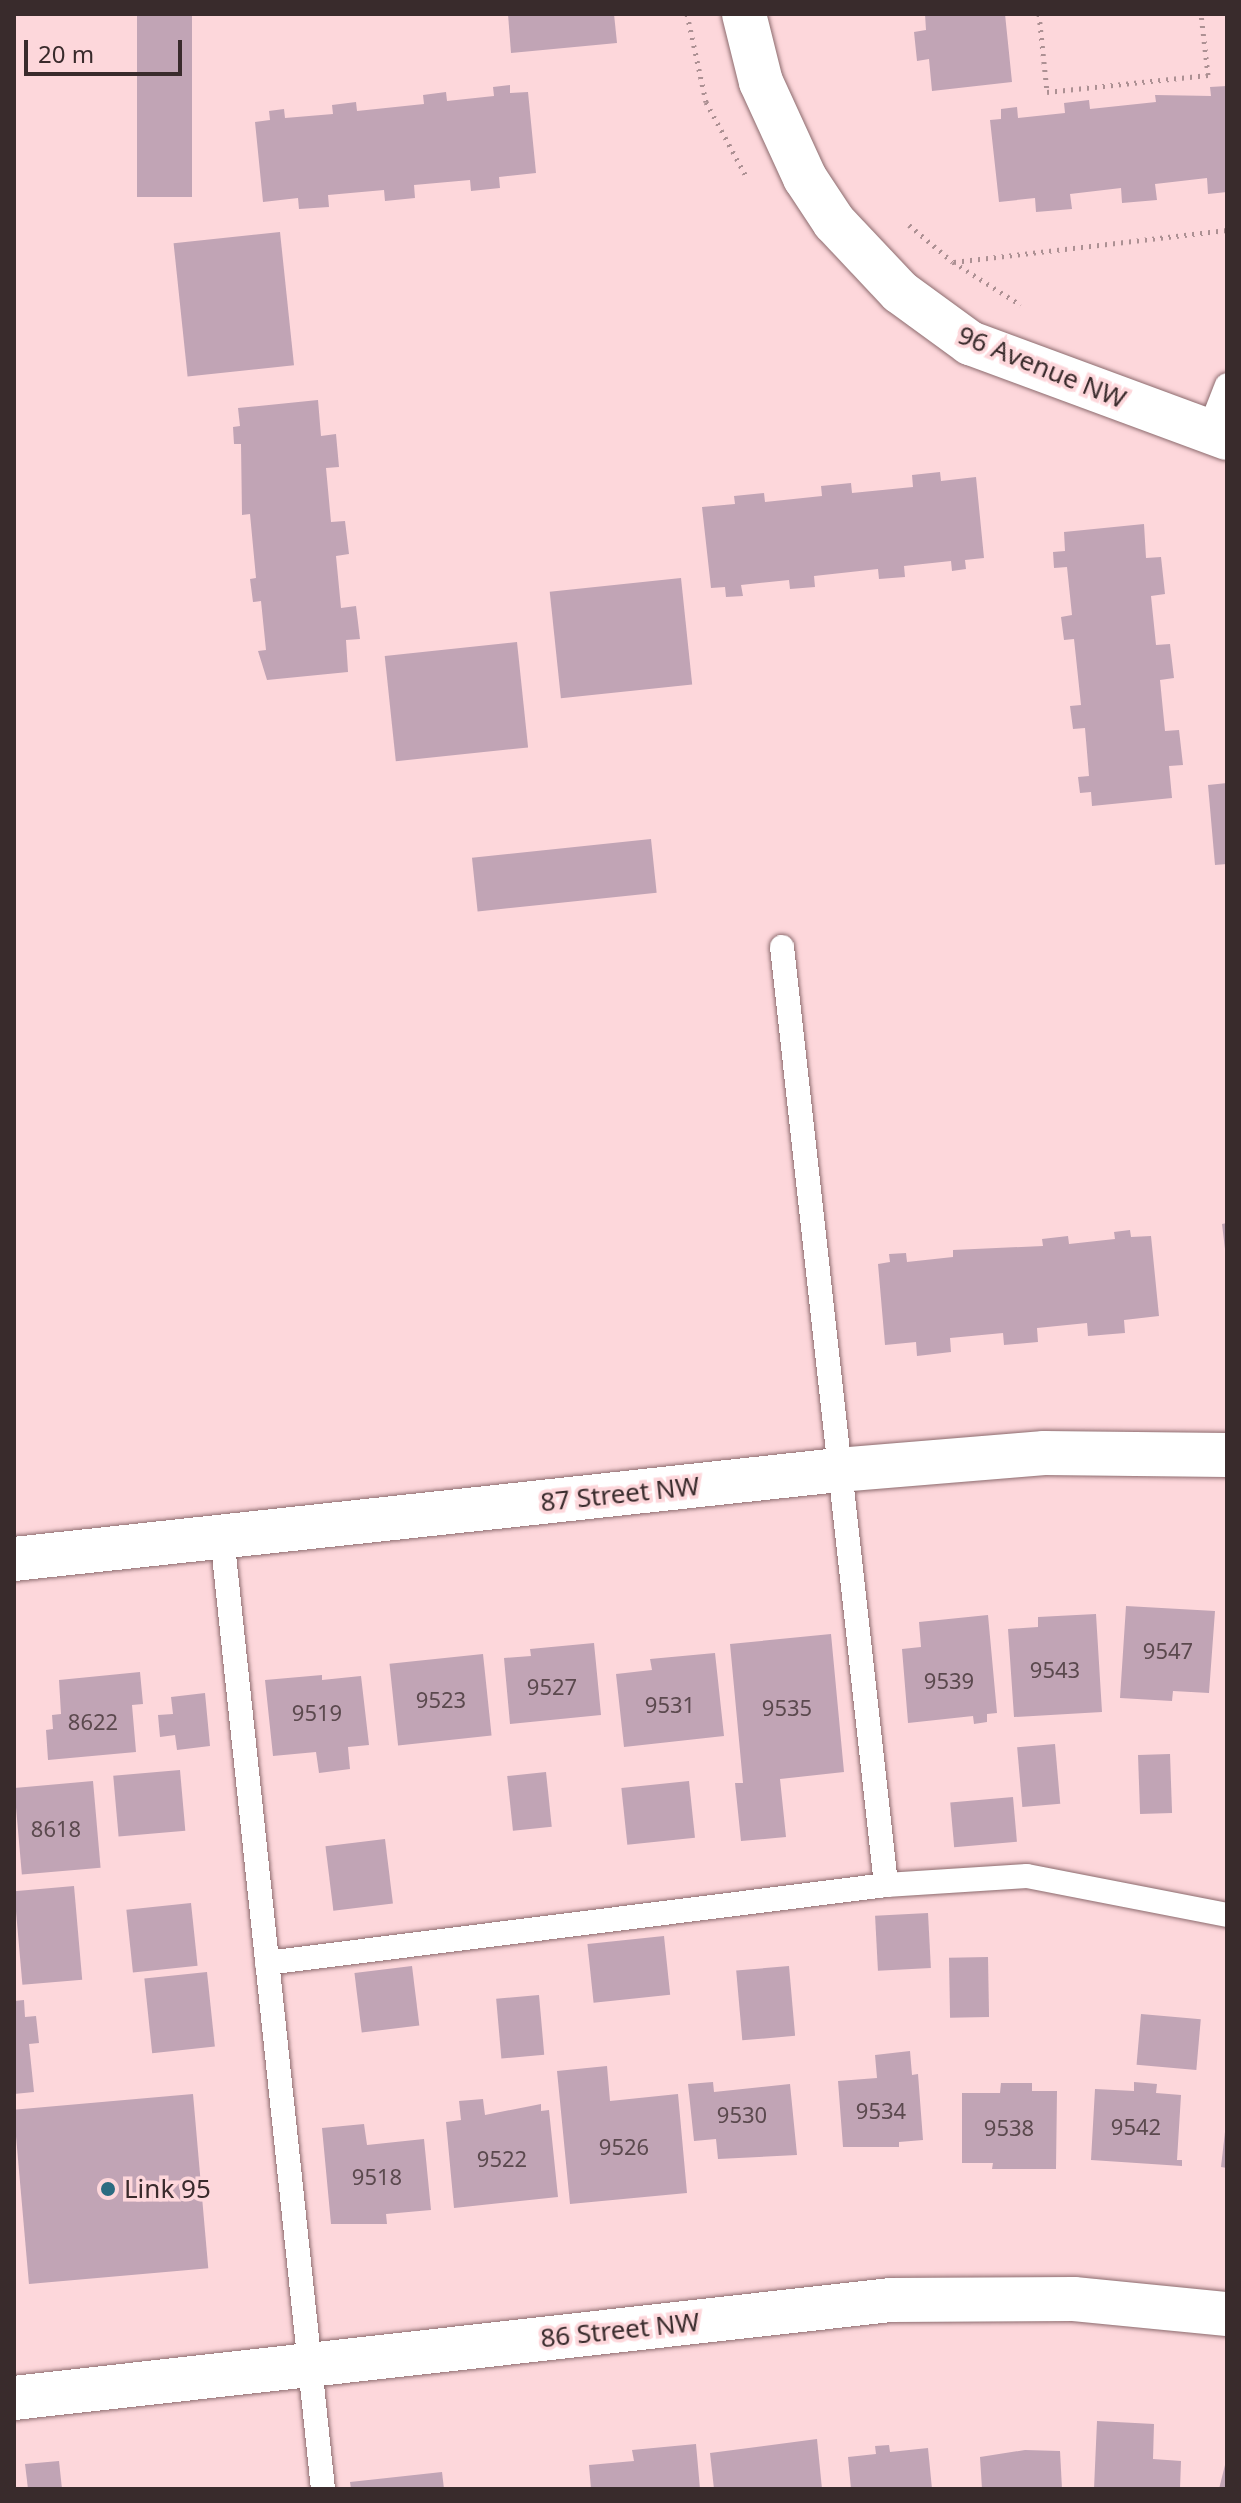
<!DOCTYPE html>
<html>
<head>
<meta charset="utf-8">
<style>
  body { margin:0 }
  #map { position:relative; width:1241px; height:2503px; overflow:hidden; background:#fdd7db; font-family:"Noto Sans",sans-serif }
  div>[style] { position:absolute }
  .building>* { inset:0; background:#c1a4b5; transform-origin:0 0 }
  .path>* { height:5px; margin-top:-2.5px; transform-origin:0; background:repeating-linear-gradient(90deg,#ac9093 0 2px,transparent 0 8px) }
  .roads { filter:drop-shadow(0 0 2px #8c6b6e) drop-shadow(0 0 2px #8c6b6e) }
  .service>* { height:24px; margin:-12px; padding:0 12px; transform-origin:12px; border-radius:12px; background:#fff }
  .minor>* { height:44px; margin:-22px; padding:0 22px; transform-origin:22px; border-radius:22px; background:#fff }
  .dots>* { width:22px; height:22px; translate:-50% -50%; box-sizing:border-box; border:4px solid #fdd7db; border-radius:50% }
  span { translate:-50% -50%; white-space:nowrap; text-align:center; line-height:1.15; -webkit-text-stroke:7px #fdd7db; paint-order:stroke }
  .number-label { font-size:22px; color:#5b494e }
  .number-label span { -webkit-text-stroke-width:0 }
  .street-label { font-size:26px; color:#392b2c }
  .poi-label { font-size:26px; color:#392b2c }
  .left { translate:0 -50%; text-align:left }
  .frame { position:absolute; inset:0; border:16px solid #392b2c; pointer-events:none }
  .scale { position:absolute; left:24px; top:40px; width:158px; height:36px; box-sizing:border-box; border:4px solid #392b2c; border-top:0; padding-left:10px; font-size:24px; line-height:28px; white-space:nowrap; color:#392b2c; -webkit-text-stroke:6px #fdd7db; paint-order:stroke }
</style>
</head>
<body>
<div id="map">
  <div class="building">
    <i style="left:137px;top:14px;width:55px;height:183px"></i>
    <i style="clip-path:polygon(508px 14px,614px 14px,617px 43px,511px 53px)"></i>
    <i style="clip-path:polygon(925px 14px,1005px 14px,1012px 82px,932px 91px,929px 59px,917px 61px,914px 32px,926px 30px)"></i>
    <i style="clip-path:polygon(510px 85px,510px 93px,528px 92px,536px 173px,499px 177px,500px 188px,471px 191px,470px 180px,414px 185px,415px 198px,385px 201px,384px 190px,328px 195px,329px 207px,299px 209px,298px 198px,263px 202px,255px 122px,270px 120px,269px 111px,284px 109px,285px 118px,333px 114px,332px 105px,356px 102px,357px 111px,424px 104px,423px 95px,446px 92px,447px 101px,494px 96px,493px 87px)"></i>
    <i style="clip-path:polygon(1227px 86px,1227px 192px,1208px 194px,1207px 178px,1155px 184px,1157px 200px,1122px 203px,1121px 188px,1070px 194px,1072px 209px,1036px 212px,1035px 198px,999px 202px,990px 120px,1001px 119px,1001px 109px,1017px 107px,1018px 118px,1065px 113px,1064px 103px,1089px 100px,1090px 109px,1156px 102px,1155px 95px,1211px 96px,1210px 87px)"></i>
    <i style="left:280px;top:232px;width:134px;height:107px;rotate:84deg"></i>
    <i style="clip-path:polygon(318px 400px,321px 436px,336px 434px,339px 467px,326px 468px,331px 522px,345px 521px,349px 554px,336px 556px,341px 608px,356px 606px,360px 639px,346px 640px,348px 672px,267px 680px,258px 651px,266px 650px,261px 601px,253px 602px,250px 579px,256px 578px,250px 514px,242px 515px,241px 444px,234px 444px,233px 427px,240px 426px,238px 408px)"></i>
    <i style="clip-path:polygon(940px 472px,941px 481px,976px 477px,984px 558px,965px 560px,966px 569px,952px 571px,951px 561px,904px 566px,905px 577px,879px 579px,878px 569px,814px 576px,815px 587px,790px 589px,789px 580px,741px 585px,743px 596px,726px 597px,725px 587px,711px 588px,702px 507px,735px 504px,734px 496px,764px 493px,765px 502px,822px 496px,821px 486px,851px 483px,852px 493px,913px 487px,912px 475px)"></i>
    <i style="clip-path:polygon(1144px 524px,1146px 558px,1161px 557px,1165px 594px,1151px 596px,1156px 645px,1170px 644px,1174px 678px,1160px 680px,1165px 731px,1179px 730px,1183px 765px,1169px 766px,1172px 798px,1092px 806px,1091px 792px,1080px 793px,1078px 777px,1089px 776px,1085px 728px,1073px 729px,1070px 706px,1081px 705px,1074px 639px,1064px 640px,1061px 617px,1072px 615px,1067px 567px,1054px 568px,1053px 552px,1065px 551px,1064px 532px)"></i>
    <i style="left:681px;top:578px;width:107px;height:132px;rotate:84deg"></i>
    <i style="left:517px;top:642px;width:106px;height:133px;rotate:84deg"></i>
    <i style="clip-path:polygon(1227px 783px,1227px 864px,1215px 865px,1208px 785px)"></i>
    <i style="left:651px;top:839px;width:54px;height:180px;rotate:84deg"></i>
    <i style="clip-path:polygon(1227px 1223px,1227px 1249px,1225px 1249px,1222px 1224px)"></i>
    <i style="clip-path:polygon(1130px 1230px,1131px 1237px,1151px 1236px,1159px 1316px,1124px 1320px,1125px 1333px,1088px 1336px,1087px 1323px,1037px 1328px,1038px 1342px,1004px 1345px,1003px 1333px,950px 1338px,951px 1352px,917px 1356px,916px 1342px,885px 1345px,878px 1264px,890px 1262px,889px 1254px,906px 1253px,907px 1262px,953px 1257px,953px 1250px,1043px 1246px,1042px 1239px,1068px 1236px,1069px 1244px,1115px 1239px,1114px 1232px)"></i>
    <i style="clip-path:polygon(1126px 1606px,1215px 1611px,1209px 1693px,1173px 1691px,1172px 1701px,1120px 1698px)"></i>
    <i style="clip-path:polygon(1096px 1614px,1102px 1712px,1014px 1717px,1008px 1629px,1038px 1627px,1038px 1617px)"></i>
    <i style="clip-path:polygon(988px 1615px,997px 1713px,987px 1714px,987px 1722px,974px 1724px,973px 1716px,908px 1723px,902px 1649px,921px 1647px,919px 1622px)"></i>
    <i style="clip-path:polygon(831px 1634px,844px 1772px,780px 1779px,786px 1837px,741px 1841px,735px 1783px,743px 1783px,730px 1644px)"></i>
    <i style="clip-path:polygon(594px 1643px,601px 1715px,510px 1724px,504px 1658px,531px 1656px,530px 1649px)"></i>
    <i style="clip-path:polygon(715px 1653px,724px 1736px,624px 1747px,616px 1674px,652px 1670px,650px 1659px)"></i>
    <i style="left:483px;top:1654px;width:82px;height:94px;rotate:84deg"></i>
    <i style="clip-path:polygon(140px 1672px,143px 1704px,132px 1705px,136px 1752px,48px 1760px,46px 1730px,53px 1729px,52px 1715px,61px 1714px,59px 1680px)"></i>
    <i style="clip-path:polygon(322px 1675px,322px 1680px,361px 1676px,369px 1745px,348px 1747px,350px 1769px,319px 1773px,316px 1752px,273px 1756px,265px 1680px)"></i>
    <i style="clip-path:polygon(205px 1693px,210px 1746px,177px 1750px,175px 1735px,160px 1737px,158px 1715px,173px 1714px,171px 1697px)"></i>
    <i style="left:1055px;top:1744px;width:60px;height:38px;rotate:85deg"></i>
    <i style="left:1170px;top:1754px;width:59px;height:32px;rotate:88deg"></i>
    <i style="left:180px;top:1770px;width:61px;height:67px;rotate:85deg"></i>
    <i style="left:546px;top:1772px;width:55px;height:39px;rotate:84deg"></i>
    <i style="left:93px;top:1781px;width:87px;height:79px;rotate:85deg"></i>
    <i style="left:689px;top:1781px;width:57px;height:68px;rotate:84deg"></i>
    <i style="left:1013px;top:1797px;width:45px;height:63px;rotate:85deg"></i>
    <i style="left:385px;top:1839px;width:65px;height:60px;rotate:83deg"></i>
    <i style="left:74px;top:1886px;width:94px;height:60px;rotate:85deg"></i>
    <i style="left:191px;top:1903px;width:63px;height:65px;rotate:84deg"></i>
    <i style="left:928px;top:1913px;width:55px;height:53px;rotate:87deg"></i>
    <i style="left:664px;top:1936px;width:59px;height:77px;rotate:84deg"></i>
    <i style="left:988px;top:1957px;width:60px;height:39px;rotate:89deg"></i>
    <i style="left:412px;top:1966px;width:60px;height:58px;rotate:83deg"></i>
    <i style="left:789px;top:1966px;width:70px;height:53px;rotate:85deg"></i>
    <i style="left:207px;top:1972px;width:75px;height:63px;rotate:84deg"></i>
    <i style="left:539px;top:1995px;width:60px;height:43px;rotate:85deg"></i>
    <i style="clip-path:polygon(24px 2000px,25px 2017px,36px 2016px,39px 2043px,29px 2044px,34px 2092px,14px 2094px,14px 2001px)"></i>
    <i style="left:1141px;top:2014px;width:60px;height:51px;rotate:5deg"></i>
    <i style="clip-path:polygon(910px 2051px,912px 2075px,918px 2074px,923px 2140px,899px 2142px,899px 2147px,843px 2147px,838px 2081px,877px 2078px,875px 2055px)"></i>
    <i style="clip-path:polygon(607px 2066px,610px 2101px,678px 2094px,687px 2193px,570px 2204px,557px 2071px)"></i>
    <i style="clip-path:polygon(713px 2082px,714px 2092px,790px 2084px,797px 2155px,718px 2159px,716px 2139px,694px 2141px,688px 2084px)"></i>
    <i style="clip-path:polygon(1134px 2082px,1157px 2084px,1156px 2093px,1181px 2095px,1177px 2160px,1182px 2160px,1182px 2166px,1091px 2160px,1095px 2089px,1134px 2091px)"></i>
    <i style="clip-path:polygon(1001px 2083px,1032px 2083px,1032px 2091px,1057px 2091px,1056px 2169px,992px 2169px,993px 2163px,962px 2163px,962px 2093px,1000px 2093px)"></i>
    <i style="left:193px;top:2094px;width:175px;height:180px;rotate:85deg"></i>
    <i style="clip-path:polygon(483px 2099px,485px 2115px,541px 2104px,541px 2111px,549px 2110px,558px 2197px,454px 2208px,446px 2122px,461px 2120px,459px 2101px)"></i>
    <i style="clip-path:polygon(364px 2124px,367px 2145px,424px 2139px,431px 2210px,386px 2214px,387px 2224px,331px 2224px,322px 2128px)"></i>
    <i style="clip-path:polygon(1225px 2132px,1227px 2133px,1227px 2168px,1221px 2167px)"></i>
    <i style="clip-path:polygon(1097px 2421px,1154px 2424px,1153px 2459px,1181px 2461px,1180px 2489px,1094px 2489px)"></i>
    <i style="clip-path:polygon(817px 2439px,822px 2489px,714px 2489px,710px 2453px)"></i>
    <i style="clip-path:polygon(696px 2444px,700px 2489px,591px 2489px,589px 2465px,634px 2461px,632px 2450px)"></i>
    <i style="clip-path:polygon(889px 2445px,890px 2452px,928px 2448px,932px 2489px,851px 2489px,848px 2457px,876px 2454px,875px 2446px)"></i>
    <i style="clip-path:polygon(1025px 2450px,1060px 2451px,1062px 2489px,982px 2489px,980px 2457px)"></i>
    <i style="clip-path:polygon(59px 2461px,62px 2489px,28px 2489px,25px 2464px)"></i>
    <i style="clip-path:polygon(1226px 2461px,1227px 2489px,1219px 2489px)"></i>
    <i style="clip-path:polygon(442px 2472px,444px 2489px,351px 2489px,350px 2482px)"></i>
  </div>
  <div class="path">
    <i style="left:687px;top:14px;width:90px;rotate:77.8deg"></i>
    <i style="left:706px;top:102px;width:84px;rotate:61.6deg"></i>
    <i style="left:1039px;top:14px;width:78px;rotate:84.1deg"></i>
    <i style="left:1047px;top:92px;width:162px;rotate:-6deg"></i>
    <i style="left:1208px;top:75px;width:61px;rotate:-96.5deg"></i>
    <i style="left:909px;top:225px;width:57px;rotate:40.1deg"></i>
    <i style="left:953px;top:262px;width:80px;rotate:32.3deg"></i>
    <i style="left:954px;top:262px;width:275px;rotate:-6.7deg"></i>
  </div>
  <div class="roads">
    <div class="service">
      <i style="left:1209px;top:431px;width:49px;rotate:-68.6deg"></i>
      <i style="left:782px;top:947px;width:944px;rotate:83.67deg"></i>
      <i style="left:222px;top:1536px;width:958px;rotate:83.95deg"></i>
      <i style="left:267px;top:1963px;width:624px;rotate:-7.18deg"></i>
      <i style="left:886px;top:1885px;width:141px;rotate:-3.7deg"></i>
      <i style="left:1027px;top:1876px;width:204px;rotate:11deg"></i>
    </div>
    <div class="minor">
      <i style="left:744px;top:14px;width:70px;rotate:76deg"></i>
      <i style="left:761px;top:82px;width:106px;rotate:65.4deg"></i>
      <i style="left:805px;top:178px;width:53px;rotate:56.6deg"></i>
      <i style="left:834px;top:222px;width:96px;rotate:46.7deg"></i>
      <i style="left:900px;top:292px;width:87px;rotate:36.1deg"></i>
      <i style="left:970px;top:343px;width:274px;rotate:20.3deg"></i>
      <i style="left:14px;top:1559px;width:829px;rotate:-6.16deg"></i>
      <i style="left:838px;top:1470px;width:207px;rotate:-4.7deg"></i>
      <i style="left:1044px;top:1453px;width:183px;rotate:0.6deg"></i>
      <i style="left:14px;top:2398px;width:881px;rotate:-6.38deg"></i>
      <i style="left:890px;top:2300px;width:184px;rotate:-0.3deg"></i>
      <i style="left:1074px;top:2299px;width:154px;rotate:5.6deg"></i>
    </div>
  </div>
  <div class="dots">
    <i style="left:108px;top:2189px;background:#2c6c81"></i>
  </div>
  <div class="number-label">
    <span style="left:1168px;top:1651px">9547</span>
    <span style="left:1055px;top:1670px">9543</span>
    <span style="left:949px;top:1681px">9539</span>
    <span style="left:552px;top:1687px">9527</span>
    <span style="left:441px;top:1700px">9523</span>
    <span style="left:670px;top:1705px">9531</span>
    <span style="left:787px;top:1708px">9535</span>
    <span style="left:317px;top:1713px">9519</span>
    <span style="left:93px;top:1722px">8622</span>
    <span style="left:56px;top:1829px">8618</span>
    <span style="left:881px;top:2111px">9534</span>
    <span style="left:742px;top:2115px">9530</span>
    <span style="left:1136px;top:2127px">9542</span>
    <span style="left:1009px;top:2128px">9538</span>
    <span style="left:624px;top:2147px">9526</span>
    <span style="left:502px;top:2159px">9522</span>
    <span style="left:377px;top:2177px">9518</span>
  </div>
  <div class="street-label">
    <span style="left:1042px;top:367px;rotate:22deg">96 Avenue NW</span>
    <span style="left:620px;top:1494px;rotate:-6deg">87 Street NW</span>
    <span style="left:620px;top:2330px;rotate:-6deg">86 Street NW</span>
  </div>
  <div class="poi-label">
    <span class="left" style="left:124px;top:2189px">Link 95</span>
  </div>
  <div class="frame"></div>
  <div class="scale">20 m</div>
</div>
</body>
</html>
